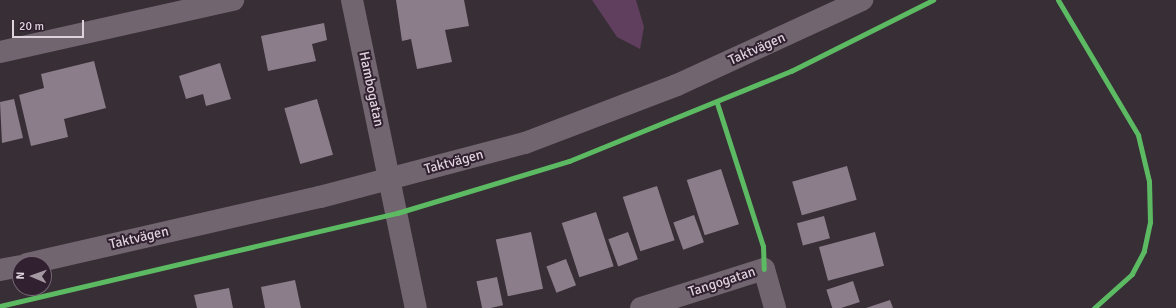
<!DOCTYPE html>
<html>
<head>
<meta charset="utf-8">
<style>
  body { margin:0 }
  #map { position:relative; width:1176px; height:308px; overflow:hidden; background:#372e36; font-family:Signika,sans-serif }
  div>[style] { position:absolute }
  .green>* { inset:0; background:#603e5d }
  .building>* { inset:0; background:#8c7d8b; transform-origin:0 0 }
  .minor>* { height:22px; margin:-11px; padding:0 11px; transform-origin:11px; border-radius:11px; background:#716570 }
  .cycleway>* { height:5px; margin:-2.5px; padding:0 2.5px; transform-origin:2.5px; border-radius:2.5px; background:#5cba63 }
  span { translate:-50% -50%; white-space:nowrap; text-align:center; line-height:1.15; -webkit-text-stroke:4px #31202f; paint-order:stroke }
  .street-label { font-size:14px; color:#ded2dc }
  .north { position:absolute; left:12px; top:256px; width:40px; height:40px; box-sizing:border-box; background:#31202f; border:1px solid #766774; border-radius:50%; rotate:272deg; font-size:11px; font-weight:700; line-height:16px; text-align:center; color:#ded2dc }
  .north::after { content:''; display:block; margin:auto; width:14px; height:18px; background:#a499a2; clip-path:polygon(50% 0,100% 100%,50% 72%,0 100%) }
  .scale { position:absolute; left:12px; top:20px; width:72px; height:18px; box-sizing:border-box; border:2px solid #ded2dc; border-top:0; padding-left:5px; font-size:12px; line-height:14px; white-space:nowrap; color:#ded2dc; -webkit-text-stroke:3px #31202f; paint-order:stroke }
</style>
</head>
<body>
<div id="map">
  <div class="green">
    <i style="clip-path:polygon(592px 0,636px 0,644px 27px,640px 49px,617px 37px)"></i>
  </div>
  <div class="building">
    <i style="clip-path:polygon(396px 0,464px 0,469px 26px,445px 30px,452px 62px,417px 69px,411px 39px,402px 41px)"></i>
    <i style="clip-path:polygon(324px 23px,327px 40px,312px 44px,316px 61px,268px 71px,261px 36px)"></i>
    <i style="clip-path:polygon(94px 61px,106px 108px,64px 119px,68px 137px,31px 146px,19px 95px,44px 88px,41px 74px)"></i>
    <i style="clip-path:polygon(220px 63px,231px 99px,206px 106px,203px 94px,186px 99px,179px 76px)"></i>
    <i style="clip-path:polygon(14px 99px,23px 138px,2px 143px,0 102px)"></i>
    <i style="left:317px;top:99px;width:58px;height:34px;rotate:74deg"></i>
    <i style="left:847px;top:166px;width:35px;height:57px;rotate:74deg"></i>
    <i style="left:721px;top:169px;width:58px;height:36px;rotate:72deg"></i>
    <i style="left:657px;top:186px;width:57px;height:36px;rotate:72deg"></i>
    <i style="left:596px;top:212px;width:57px;height:36px;rotate:72deg"></i>
    <i style="left:694px;top:215px;width:29px;height:22px;rotate:70deg"></i>
    <i style="left:824px;top:216px;width:23px;height:28px;rotate:75deg"></i>
    <i style="left:531px;top:232px;width:58px;height:36px;rotate:78deg"></i>
    <i style="left:628px;top:232px;width:29px;height:21px;rotate:70deg"></i>
    <i style="left:875px;top:232px;width:35px;height:58px;rotate:75deg"></i>
    <i style="left:566px;top:259px;width:28px;height:21px;rotate:69deg"></i>
    <i style="left:497px;top:277px;width:29px;height:21px;rotate:78deg"></i>
    <i style="clip-path:polygon(295px 280px,301px 308px,265px 308px,261px 287px)"></i>
    <i style="left:853px;top:281px;width:22px;height:28px;rotate:72deg"></i>
    <i style="clip-path:polygon(229px 288px,233px 308px,197px 308px,194px 295px)"></i>
    <i style="clip-path:polygon(890px 300px,893px 308px,866px 308px)"></i>
  </div>
  <div class="minor">
    <i style="left:352px;top:0;width:315px;rotate:78.3deg"></i>
    <i style="left:0;top:52px;width:239px;rotate:-12.6deg"></i>
    <i style="left:27px;top:264px;width:301px;rotate:-12.9deg"></i>
    <i style="left:320px;top:197px;width:212px;rotate:-14.8deg"></i>
    <i style="left:525px;top:143px;width:163px;rotate:-20.9deg"></i>
    <i style="left:677px;top:85px;width:204px;rotate:-24.7deg"></i>
    <i style="left:0;top:270px;width:20px;rotate:-11deg"></i>
    <i style="left:641px;top:308px;width:129px;rotate:-17.6deg"></i>
    <i style="left:764px;top:269px;width:41px;rotate:74.2deg"></i>
  </div>
  <div class="cycleway">
    <i style="left:1058px;top:0;width:157px;rotate:59.3deg"></i>
    <i style="left:1138px;top:135px;width:47px;rotate:76.6deg"></i>
    <i style="left:1149px;top:181px;width:41px;rotate:88.6deg"></i>
    <i style="left:1150px;top:222px;width:30px;rotate:102deg"></i>
    <i style="left:1144px;top:251px;width:26px;rotate:118deg"></i>
    <i style="left:1132px;top:274px;width:51px;rotate:138.2deg"></i>
    <i style="left:717px;top:103px;width:150px;rotate:72.2deg"></i>
    <i style="left:763px;top:246px;width:23px;rotate:88deg"></i>
    <i style="left:0;top:306px;width:408px;rotate:-13.2deg"></i>
    <i style="left:397px;top:213px;width:180px;rotate:-16.8deg"></i>
    <i style="left:569px;top:161px;width:240px;rotate:-22.1deg"></i>
    <i style="left:791px;top:71px;width:159px;rotate:-26.6deg"></i>
  </div>
  <div class="street-label">
    <span style="left:757px;top:49px;rotate:-24deg">Taktvägen</span>
    <span style="left:371px;top:89px;rotate:78deg">Hambogatan</span>
    <span style="left:454px;top:162px;rotate:-15deg">Taktvägen</span>
    <span style="left:139px;top:238px;rotate:-13deg">Taktvägen</span>
    <span style="left:722px;top:282px;rotate:-18deg">Tangogatan</span>
  </div>
  <div class="north">N</div>
  <div class="scale">20 m</div>
</div>
</body>
</html>
